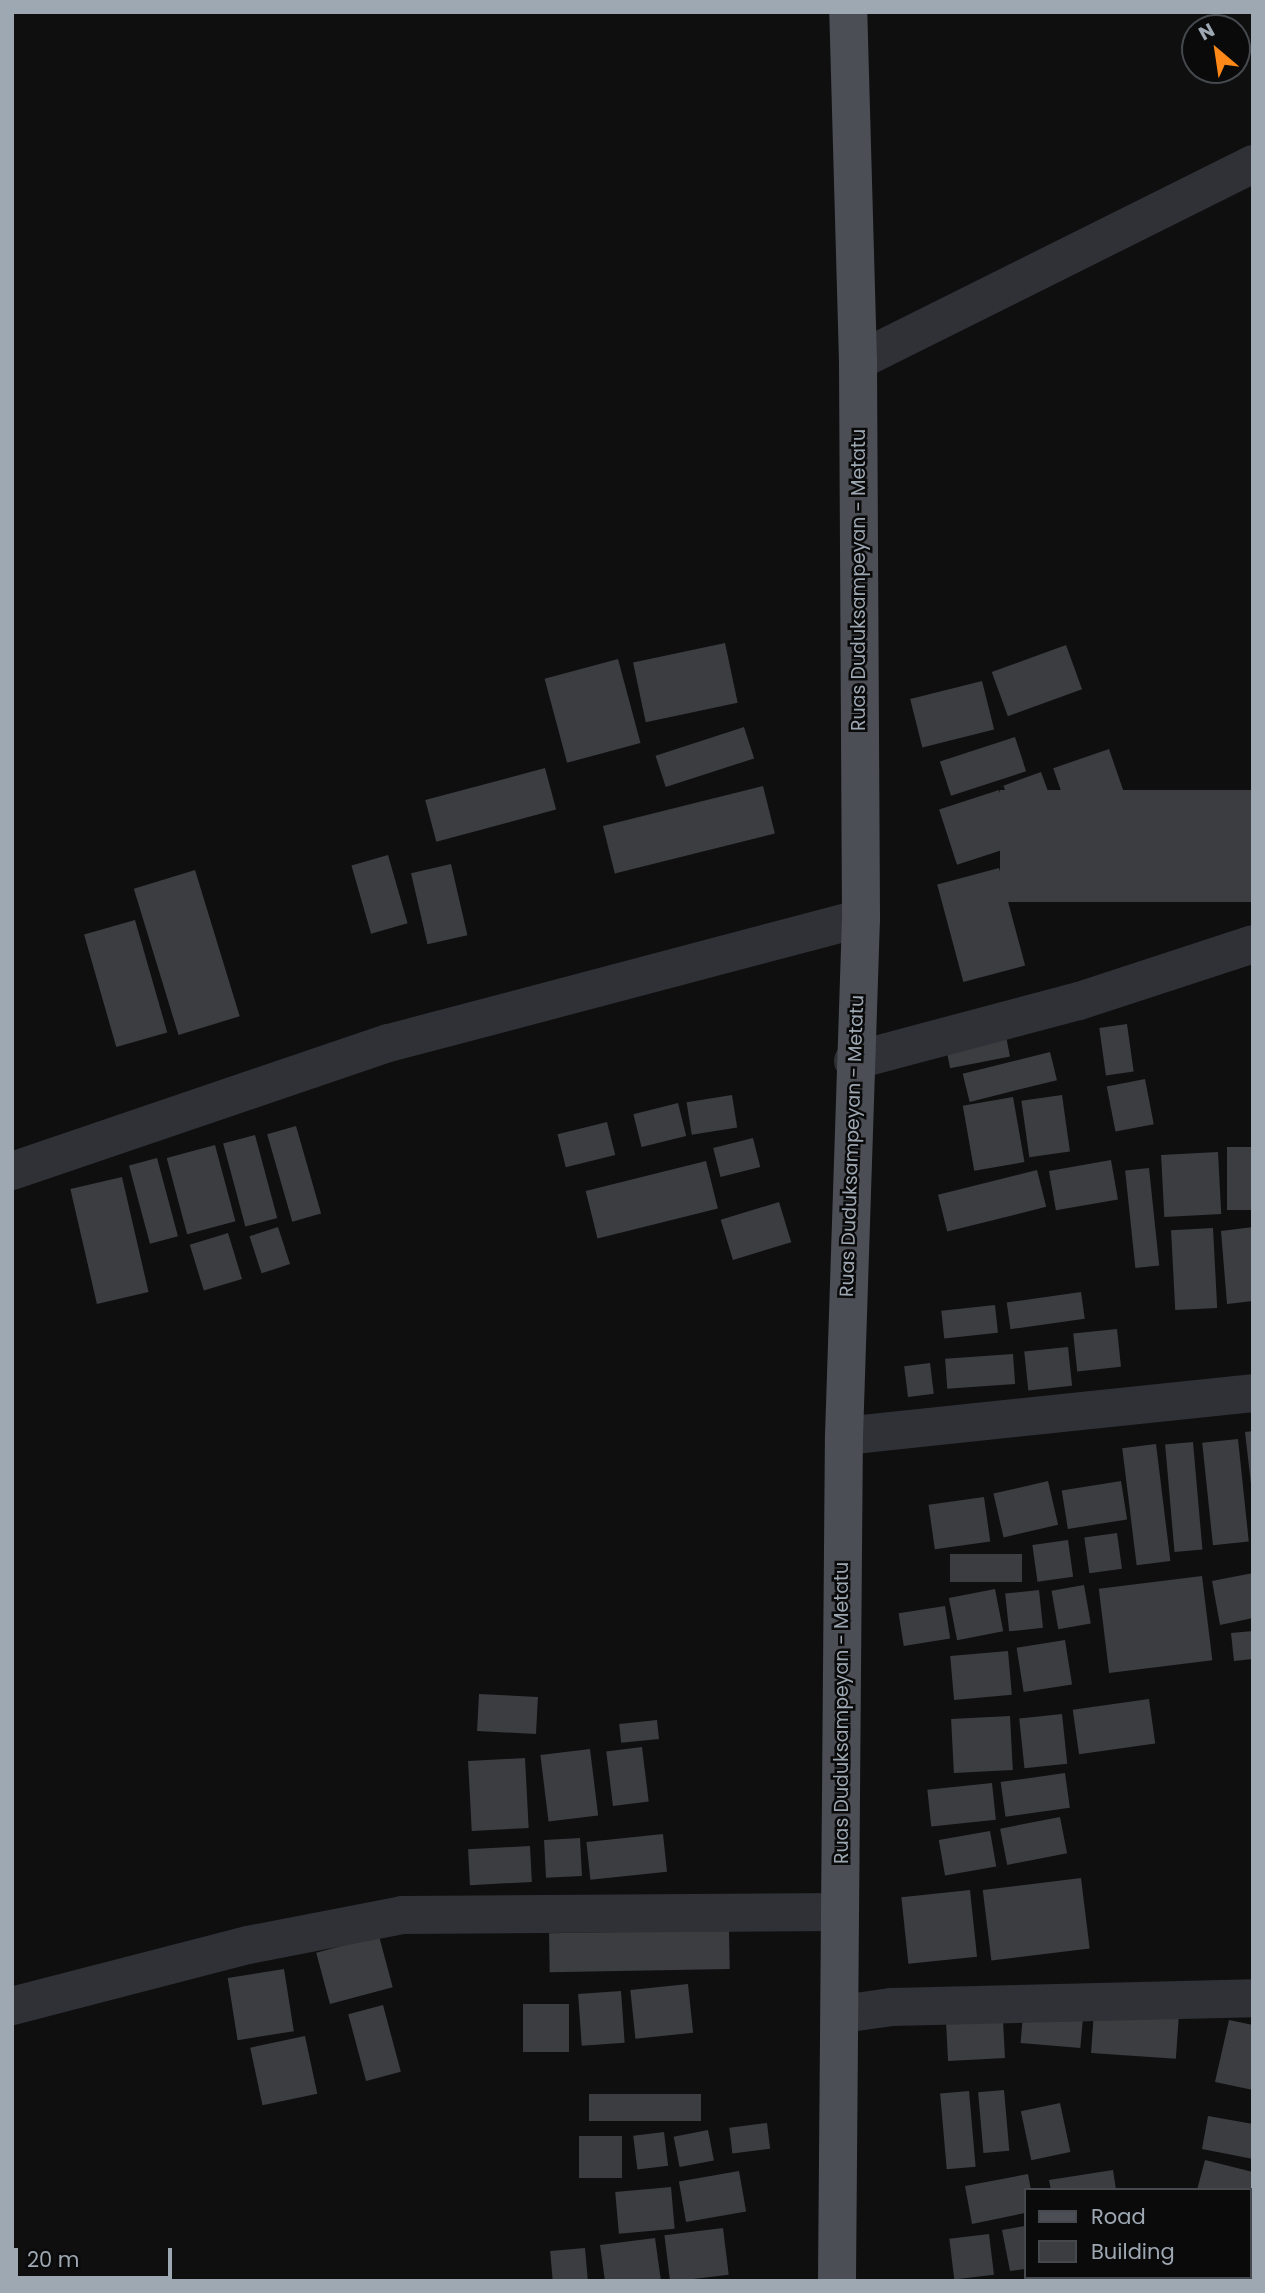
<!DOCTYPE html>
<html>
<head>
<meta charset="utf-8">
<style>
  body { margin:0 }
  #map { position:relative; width:1265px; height:2293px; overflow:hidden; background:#0f0f10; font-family:Poppins,sans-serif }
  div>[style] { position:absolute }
  .building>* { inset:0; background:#3b3d41; transform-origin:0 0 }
  .minor>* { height:38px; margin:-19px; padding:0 19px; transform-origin:19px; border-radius:19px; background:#2f3136 }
  .major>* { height:38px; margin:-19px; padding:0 19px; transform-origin:19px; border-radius:19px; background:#4b4f55 }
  span { translate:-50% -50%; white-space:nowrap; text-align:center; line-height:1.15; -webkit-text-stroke:5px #0a0a0b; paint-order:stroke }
  .street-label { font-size:19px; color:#9ea8b3 }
  .frame { position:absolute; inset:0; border:14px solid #9ea8b3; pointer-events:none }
  .legend { position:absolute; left:1024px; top:2188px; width:228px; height:91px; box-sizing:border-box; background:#0a0a0b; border:2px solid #45494e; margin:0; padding:9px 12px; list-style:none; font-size:21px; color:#9ea8b3 }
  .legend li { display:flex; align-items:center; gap:14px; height:35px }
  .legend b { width:35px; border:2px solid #45494e }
  .north { position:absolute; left:1181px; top:14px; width:70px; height:70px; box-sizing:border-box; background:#0a0a0b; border:2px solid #45494e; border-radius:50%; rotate:331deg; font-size:19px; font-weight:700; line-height:28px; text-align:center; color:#9ea8b3 }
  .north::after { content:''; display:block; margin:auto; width:24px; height:32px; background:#ff8918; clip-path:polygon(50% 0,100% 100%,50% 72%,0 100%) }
  .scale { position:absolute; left:14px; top:2248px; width:158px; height:32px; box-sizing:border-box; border:4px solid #9ea8b3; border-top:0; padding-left:9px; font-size:21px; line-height:24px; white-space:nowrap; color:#9ea8b3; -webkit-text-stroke:5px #0a0a0b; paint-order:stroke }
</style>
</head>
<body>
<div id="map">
  <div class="building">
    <i style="left:725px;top:643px;width:61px;height:94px;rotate:78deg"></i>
    <i style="left:1066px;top:645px;width:47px;height:79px;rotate:70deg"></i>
    <i style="left:618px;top:659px;width:87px;height:76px;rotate:75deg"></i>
    <i style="left:982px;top:681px;width:50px;height:74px;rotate:76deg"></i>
    <i style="left:744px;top:727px;width:33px;height:93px;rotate:72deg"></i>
    <i style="left:1015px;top:737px;width:36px;height:79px;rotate:72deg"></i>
    <i style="left:1109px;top:749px;width:59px;height:59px;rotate:71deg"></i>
    <i style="left:545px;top:768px;width:43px;height:124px;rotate:75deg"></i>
    <i style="left:1041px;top:772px;width:63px;height:40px;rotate:70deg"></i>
    <i style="left:763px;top:786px;width:49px;height:165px;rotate:76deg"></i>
    <i style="left:999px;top:790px;width:58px;height:63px;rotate:72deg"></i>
    <i style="left:1253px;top:790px;width:112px;height:253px;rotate:90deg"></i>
    <i style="left:388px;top:855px;width:71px;height:38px;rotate:74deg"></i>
    <i style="left:451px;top:864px;width:73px;height:41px;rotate:77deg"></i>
    <i style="left:999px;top:868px;width:101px;height:64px;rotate:75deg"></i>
    <i style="left:195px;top:870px;width:153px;height:64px;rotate:73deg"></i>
    <i style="left:135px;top:920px;width:117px;height:53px;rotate:74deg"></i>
    <i style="left:1127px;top:1024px;width:48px;height:28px;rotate:82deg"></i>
    <i style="left:1005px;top:1031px;width:26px;height:61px;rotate:79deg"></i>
    <i style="left:1050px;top:1052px;width:29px;height:90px;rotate:76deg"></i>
    <i style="left:1145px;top:1079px;width:46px;height:39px;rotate:79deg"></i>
    <i style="left:732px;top:1095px;width:33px;height:46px;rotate:81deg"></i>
    <i style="left:1062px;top:1095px;width:57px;height:41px;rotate:82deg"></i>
    <i style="left:1013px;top:1097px;width:66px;height:51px;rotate:80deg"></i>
    <i style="left:678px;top:1103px;width:34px;height:46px;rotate:76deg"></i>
    <i style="left:607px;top:1122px;width:34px;height:51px;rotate:76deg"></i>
    <i style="left:296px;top:1126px;width:91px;height:30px;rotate:74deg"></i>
    <i style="left:255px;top:1135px;width:86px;height:33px;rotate:75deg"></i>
    <i style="left:753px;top:1138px;width:30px;height:41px;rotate:76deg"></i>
    <i style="left:215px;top:1145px;width:79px;height:50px;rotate:75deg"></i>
    <i style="left:1227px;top:1147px;width:26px;height:63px"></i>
    <i style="left:1218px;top:1152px;width:62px;height:57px;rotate:87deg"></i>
    <i style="left:157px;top:1158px;width:81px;height:29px;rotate:75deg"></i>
    <i style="left:1111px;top:1160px;width:40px;height:63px;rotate:80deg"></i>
    <i style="left:706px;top:1161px;width:49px;height:124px;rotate:76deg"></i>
    <i style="left:1149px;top:1168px;width:98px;height:24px;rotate:84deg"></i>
    <i style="left:1037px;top:1170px;width:38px;height:102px;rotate:76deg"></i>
    <i style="left:122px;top:1177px;width:118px;height:53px;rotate:77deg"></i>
    <i style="left:779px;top:1202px;width:42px;height:61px;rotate:73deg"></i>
    <i style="left:278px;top:1227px;width:39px;height:30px;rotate:72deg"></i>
    <i style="clip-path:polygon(1253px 1227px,1253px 1301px,1227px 1304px,1221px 1231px)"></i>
    <i style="left:1213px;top:1228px;width:80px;height:42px;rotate:87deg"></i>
    <i style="left:228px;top:1233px;width:48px;height:40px;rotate:73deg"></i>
    <i style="left:1081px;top:1292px;width:27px;height:75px;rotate:82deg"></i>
    <i style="left:995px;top:1305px;width:28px;height:54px;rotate:84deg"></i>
    <i style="left:1117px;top:1329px;width:38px;height:44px;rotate:84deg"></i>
    <i style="left:1068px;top:1347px;width:39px;height:44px;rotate:84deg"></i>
    <i style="left:1013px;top:1354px;width:30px;height:68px;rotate:86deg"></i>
    <i style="left:930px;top:1363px;width:31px;height:26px;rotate:83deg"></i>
    <i style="clip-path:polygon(1253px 1431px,1253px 1484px,1251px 1484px,1245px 1432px)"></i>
    <i style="left:1238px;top:1439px;width:103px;height:36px;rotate:84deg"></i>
    <i style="left:1193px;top:1442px;width:108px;height:28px;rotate:85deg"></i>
    <i style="left:1156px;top:1444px;width:118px;height:34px;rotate:83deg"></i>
    <i style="left:1048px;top:1481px;width:45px;height:56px;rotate:77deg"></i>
    <i style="left:1121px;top:1481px;width:39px;height:60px;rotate:81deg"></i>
    <i style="left:984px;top:1497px;width:45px;height:56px;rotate:82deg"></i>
    <i style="left:1117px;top:1533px;width:36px;height:33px;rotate:82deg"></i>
    <i style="left:1068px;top:1540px;width:37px;height:36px;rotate:82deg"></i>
    <i style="left:1022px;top:1554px;width:28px;height:72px;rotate:90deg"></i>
    <i style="clip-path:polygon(1253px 1573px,1253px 1618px,1220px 1625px,1212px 1581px)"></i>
    <i style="left:1202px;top:1576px;width:85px;height:104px;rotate:83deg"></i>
    <i style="left:1084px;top:1585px;width:39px;height:33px;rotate:80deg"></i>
    <i style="left:995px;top:1589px;width:43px;height:47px;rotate:79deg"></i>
    <i style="left:1039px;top:1590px;width:38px;height:34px;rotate:84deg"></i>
    <i style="left:945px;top:1606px;width:33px;height:47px;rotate:81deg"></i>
    <i style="clip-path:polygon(1253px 1631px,1253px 1659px,1234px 1661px,1231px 1633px)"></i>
    <i style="left:1065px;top:1640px;width:45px;height:49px;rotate:81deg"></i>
    <i style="left:1008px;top:1651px;width:44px;height:58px;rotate:85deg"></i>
    <i style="left:479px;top:1694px;width:59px;height:37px;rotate:3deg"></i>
    <i style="left:1149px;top:1699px;width:45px;height:77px;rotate:82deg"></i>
    <i style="left:1062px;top:1714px;width:50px;height:43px;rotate:84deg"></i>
    <i style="left:1010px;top:1716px;width:54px;height:59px;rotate:87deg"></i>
    <i style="left:657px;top:1720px;width:19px;height:38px;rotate:84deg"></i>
    <i style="left:642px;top:1747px;width:55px;height:36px;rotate:83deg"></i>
    <i style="left:590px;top:1749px;width:67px;height:50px;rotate:83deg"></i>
    <i style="left:525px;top:1758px;width:70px;height:57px;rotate:87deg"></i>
    <i style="left:1065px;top:1773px;width:35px;height:65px;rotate:82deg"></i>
    <i style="left:992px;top:1783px;width:37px;height:65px;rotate:84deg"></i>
    <i style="left:1060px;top:1817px;width:37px;height:61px;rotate:79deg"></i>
    <i style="left:990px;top:1831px;width:36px;height:52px;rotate:80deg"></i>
    <i style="left:663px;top:1834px;width:38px;height:77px;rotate:84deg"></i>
    <i style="left:580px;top:1838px;width:38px;height:36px;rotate:87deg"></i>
    <i style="left:530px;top:1846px;width:36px;height:62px;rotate:87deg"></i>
    <i style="left:1081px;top:1878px;width:71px;height:99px;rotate:83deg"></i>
    <i style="left:970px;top:1890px;width:67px;height:69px;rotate:84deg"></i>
    <i style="left:729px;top:1930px;width:39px;height:180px;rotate:89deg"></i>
    <i style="left:379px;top:1936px;width:53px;height:65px;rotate:75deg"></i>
    <i style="left:284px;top:1969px;width:63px;height:57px;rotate:81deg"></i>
    <i style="left:688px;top:1984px;width:49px;height:58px;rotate:84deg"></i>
    <i style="left:621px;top:1991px;width:52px;height:43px;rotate:86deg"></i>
    <i style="left:523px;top:2004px;width:46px;height:48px"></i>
    <i style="left:383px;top:2005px;width:69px;height:36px;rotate:75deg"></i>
    <i style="left:1094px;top:2011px;width:85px;height:42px;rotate:4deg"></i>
    <i style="left:1023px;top:2015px;width:60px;height:28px;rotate:5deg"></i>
    <i style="left:1003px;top:2020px;width:38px;height:57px;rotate:87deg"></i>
    <i style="clip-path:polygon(1229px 2020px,1253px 2025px,1253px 2090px,1215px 2082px)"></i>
    <i style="left:305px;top:2036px;width:59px;height:56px;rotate:78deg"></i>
    <i style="left:1004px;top:2090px;width:61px;height:26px;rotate:85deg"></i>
    <i style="left:969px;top:2091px;width:76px;height:29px;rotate:85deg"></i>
    <i style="left:701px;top:2094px;width:27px;height:112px;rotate:90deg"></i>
    <i style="left:1060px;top:2103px;width:50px;height:40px;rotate:78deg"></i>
    <i style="clip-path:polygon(1208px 2116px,1253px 2124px,1253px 2159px,1202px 2149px)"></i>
    <i style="left:767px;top:2123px;width:26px;height:38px;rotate:83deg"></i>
    <i style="left:708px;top:2130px;width:31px;height:35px;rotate:79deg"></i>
    <i style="left:664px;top:2132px;width:34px;height:31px;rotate:83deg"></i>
    <i style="left:622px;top:2136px;width:42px;height:43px;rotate:90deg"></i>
    <i style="clip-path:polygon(1205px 2160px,1253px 2172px,1251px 2190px,1197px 2190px)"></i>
    <i style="clip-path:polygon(1113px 2170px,1116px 2190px,1051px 2190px,1049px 2180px)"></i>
    <i style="left:739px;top:2171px;width:41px;height:61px;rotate:80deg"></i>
    <i style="clip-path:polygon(1028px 2174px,1031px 2190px,1025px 2190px,1025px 2213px,972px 2224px,965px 2186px)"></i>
    <i style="left:671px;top:2187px;width:42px;height:56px;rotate:85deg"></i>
    <i style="clip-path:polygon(1025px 2226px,1025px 2269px,1010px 2271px,1002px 2230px)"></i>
    <i style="left:723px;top:2228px;width:47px;height:59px;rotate:83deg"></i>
    <i style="left:989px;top:2234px;width:41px;height:40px;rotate:83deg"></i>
    <i style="clip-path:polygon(655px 2238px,661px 2281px,605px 2281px,600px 2245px)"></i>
    <i style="left:585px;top:2248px;width:33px;height:35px;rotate:85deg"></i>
    <i style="clip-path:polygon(1249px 2265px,1253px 2281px,1209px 2281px,1249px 2277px)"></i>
    <i style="clip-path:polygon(1134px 2277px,1198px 2277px,1133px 2281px)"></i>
  </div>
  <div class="minor">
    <i style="left:858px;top:361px;width:441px;rotate:-26.5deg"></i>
    <i style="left:853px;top:1061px;width:234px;rotate:-14.9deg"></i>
    <i style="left:1079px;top:1001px;width:183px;rotate:-18.1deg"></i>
    <i style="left:12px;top:1171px;width:398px;rotate:-18.8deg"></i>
    <i style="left:389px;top:1043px;width:488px;rotate:-14.8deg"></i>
    <i style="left:844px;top:1436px;width:411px;rotate:-6deg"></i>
    <i style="left:12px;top:2006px;width:244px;rotate:-14.5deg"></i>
    <i style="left:248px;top:1945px;width:157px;rotate:-11deg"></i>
    <i style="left:402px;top:1915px;width:438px;rotate:-0.4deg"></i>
    <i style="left:842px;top:2014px;width:49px;rotate:-8.1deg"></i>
    <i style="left:891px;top:2007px;width:362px;rotate:-1.4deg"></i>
  </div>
  <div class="major">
    <i style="left:837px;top:2281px;width:845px;rotate:-89.53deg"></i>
    <i style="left:844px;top:1436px;width:518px;rotate:-88.12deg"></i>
    <i style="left:861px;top:918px;width:557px;rotate:-90.31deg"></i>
    <i style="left:858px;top:361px;width:349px;rotate:-91.6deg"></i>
  </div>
  <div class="street-label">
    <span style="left:859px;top:580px;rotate:-90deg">Ruas Duduksampeyan - Metatu</span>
    <span style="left:852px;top:1146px;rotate:-88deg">Ruas Duduksampeyan - Metatu</span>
    <span style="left:842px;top:1713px;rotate:-90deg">Ruas Duduksampeyan - Metatu</span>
  </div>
  <div class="frame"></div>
  <ul class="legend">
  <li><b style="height:9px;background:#4b4f55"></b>Road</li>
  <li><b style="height:19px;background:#3b3d41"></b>Building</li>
  </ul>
  <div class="north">N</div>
  <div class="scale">20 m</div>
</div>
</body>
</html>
